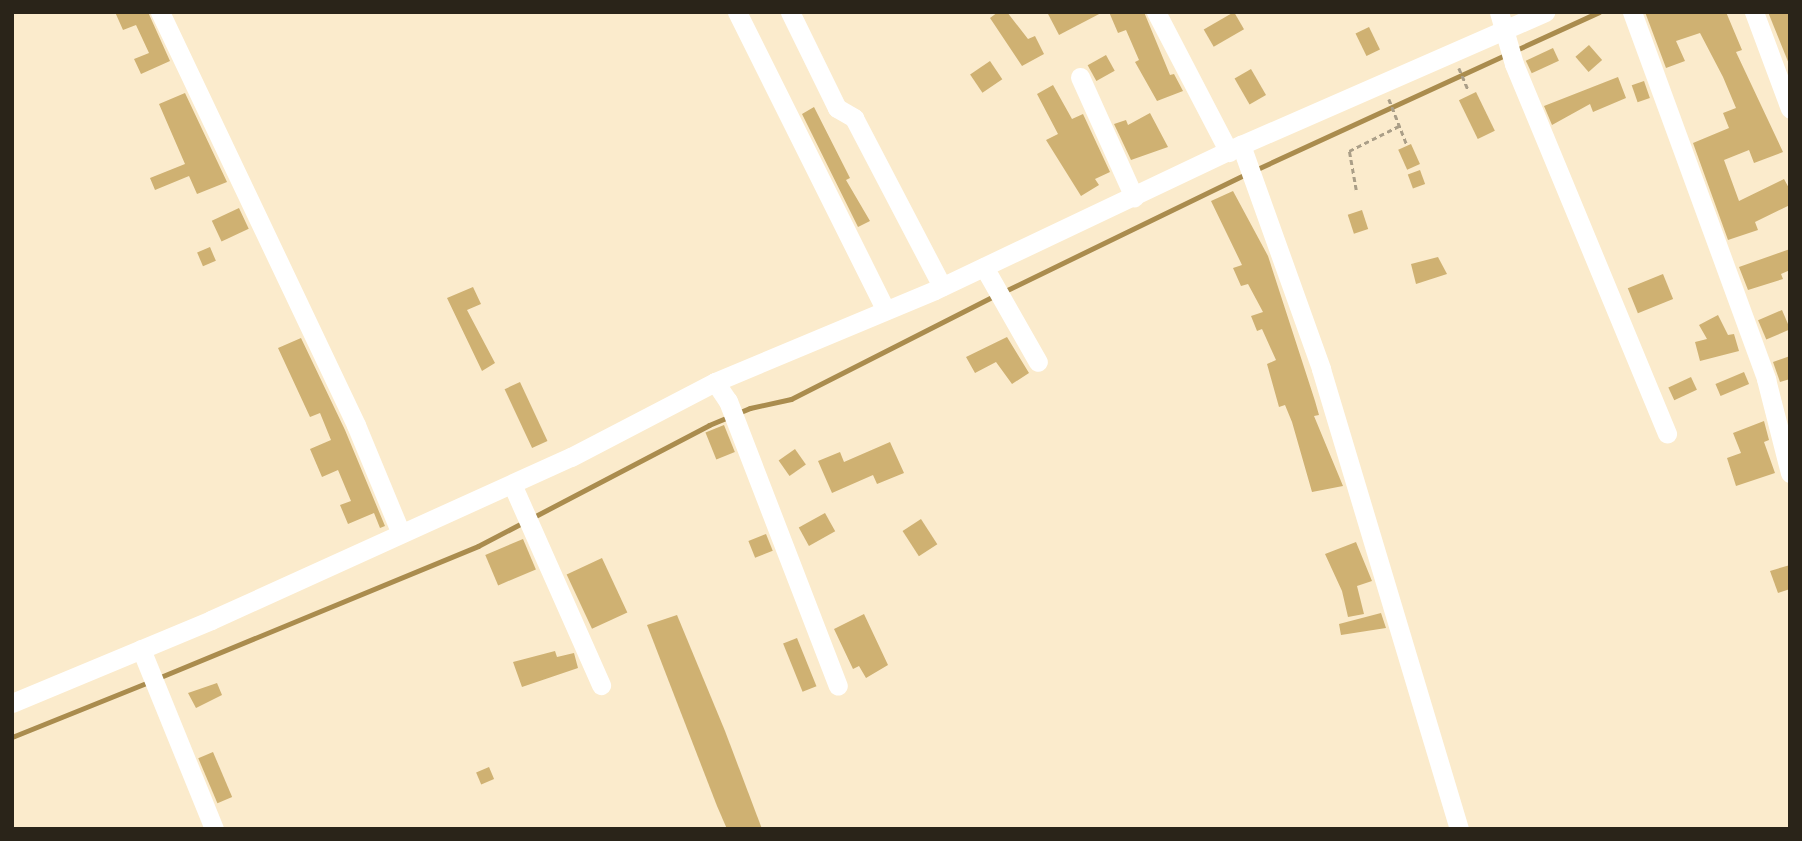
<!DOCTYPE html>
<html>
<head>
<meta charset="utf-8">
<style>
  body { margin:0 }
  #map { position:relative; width:1802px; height:841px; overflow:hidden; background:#fbebcc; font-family:Montserrat,sans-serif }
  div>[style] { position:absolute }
  .stream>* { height:5px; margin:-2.5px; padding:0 2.5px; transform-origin:2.5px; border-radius:2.5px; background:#aa8c4e }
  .building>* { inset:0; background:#cfb172; transform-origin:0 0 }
  .path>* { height:2.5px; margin-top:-1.25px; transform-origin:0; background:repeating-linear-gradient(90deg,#aa9e87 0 5px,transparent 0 8.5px) }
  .minor>* { height:19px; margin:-9.5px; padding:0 9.5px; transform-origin:9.5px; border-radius:9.5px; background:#fff }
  span { translate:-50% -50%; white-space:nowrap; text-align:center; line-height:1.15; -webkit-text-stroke:6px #fdfaf4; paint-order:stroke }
  .frame { position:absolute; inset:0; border:14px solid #2a2419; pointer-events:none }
</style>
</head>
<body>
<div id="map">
  <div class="stream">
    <i style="left:1516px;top:50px;width:91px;rotate:-24.6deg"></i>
    <i style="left:1255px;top:170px;width:277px;rotate:-24.7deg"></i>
    <i style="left:1003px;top:292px;width:270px;rotate:-25.9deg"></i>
    <i style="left:158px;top:678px;width:346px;rotate:-22.4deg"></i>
    <i style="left:478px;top:546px;width:261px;rotate:-27.6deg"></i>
    <i style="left:709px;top:425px;width:44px;rotate:-22.5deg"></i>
    <i style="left:750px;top:408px;width:42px;rotate:-12.4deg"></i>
    <i style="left:791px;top:399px;width:228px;rotate:-26.9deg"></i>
    <i style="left:12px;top:737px;width:148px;rotate:-21.9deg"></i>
  </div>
  <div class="building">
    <i style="clip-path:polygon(115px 12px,148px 12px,170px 61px,141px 74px,134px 59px,149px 53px,136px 25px,123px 30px)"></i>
    <i style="clip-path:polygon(998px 12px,1007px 12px,1028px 39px,1035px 36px,1044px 54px,1022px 66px,990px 18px)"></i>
    <i style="clip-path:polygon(1047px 12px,1103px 12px,1059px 35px)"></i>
    <i style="clip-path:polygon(1109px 12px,1144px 12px,1170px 75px,1174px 74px,1183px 91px,1157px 101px,1135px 62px,1139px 60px,1126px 30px,1118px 33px)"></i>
    <i style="left:1234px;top:12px;width:20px;height:35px;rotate:60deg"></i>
    <i style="clip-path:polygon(1645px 12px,1726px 12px,1742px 50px,1736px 52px,1783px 152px,1754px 163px,1749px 150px,1724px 160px,1739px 201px,1784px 179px,1790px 190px,1790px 205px,1755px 222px,1758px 230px,1728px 240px,1693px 143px,1729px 128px,1723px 113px,1736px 108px,1723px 77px,1700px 33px,1676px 41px,1685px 61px,1666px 68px)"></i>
    <i style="clip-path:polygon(1768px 12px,1790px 12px,1790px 64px,1789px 64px)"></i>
    <i style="left:1369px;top:27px;width:25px;height:15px;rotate:64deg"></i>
    <i style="left:1589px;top:45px;width:20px;height:18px;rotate:49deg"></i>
    <i style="left:1553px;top:48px;width:14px;height:30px;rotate:65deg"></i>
    <i style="left:1106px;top:55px;width:18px;height:21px;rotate:61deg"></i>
    <i style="left:990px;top:61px;width:22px;height:24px;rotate:56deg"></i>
    <i style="left:1251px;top:69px;width:30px;height:19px;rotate:60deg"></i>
    <i style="clip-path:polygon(1618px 77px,1626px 98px,1593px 112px,1590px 104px,1552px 125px,1544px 106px)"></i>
    <i style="left:1644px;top:81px;width:18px;height:13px;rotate:71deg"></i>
    <i style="clip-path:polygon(1053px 85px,1072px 119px,1083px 114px,1110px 172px,1095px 179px,1099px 185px,1081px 196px,1046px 140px,1058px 134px,1037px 94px)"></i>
    <i style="left:1476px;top:92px;width:43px;height:19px;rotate:64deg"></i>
    <i style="clip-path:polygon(185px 93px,227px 182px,197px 194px,189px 176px,155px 190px,150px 178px,185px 164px,159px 104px)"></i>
    <i style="clip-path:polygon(814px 107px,850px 178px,846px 180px,870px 221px,858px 227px,802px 114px)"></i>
    <i style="clip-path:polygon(1150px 113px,1168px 147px,1131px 160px,1114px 124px,1126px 120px,1128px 125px)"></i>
    <i style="left:1411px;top:144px;width:22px;height:14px;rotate:66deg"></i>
    <i style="left:1420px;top:170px;width:15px;height:13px;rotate:70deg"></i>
    <i style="clip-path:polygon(1233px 191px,1268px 256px,1315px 401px,1319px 415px,1314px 416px,1343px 486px,1312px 492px,1292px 422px,1285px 405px,1279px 407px,1267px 364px,1276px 360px,1262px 329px,1257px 331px,1251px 316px,1263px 312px,1248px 284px,1241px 286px,1233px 268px,1242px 265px,1211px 201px)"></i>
    <i style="left:239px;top:208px;width:23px;height:30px;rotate:65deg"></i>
    <i style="left:1362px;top:210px;width:20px;height:15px;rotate:72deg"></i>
    <i style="left:210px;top:247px;width:15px;height:14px;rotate:67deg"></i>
    <i style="clip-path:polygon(1790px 249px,1790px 270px,1781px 274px,1783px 279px,1748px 290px,1739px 267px)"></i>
    <i style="clip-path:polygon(1438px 257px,1447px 274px,1416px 284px,1411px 264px)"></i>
    <i style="left:1663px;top:274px;width:27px;height:38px;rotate:68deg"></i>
    <i style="clip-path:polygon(473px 287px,481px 304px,467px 310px,495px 363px,482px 371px,447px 298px)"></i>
    <i style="left:1782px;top:310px;width:21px;height:26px;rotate:67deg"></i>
    <i style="clip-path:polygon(1718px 315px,1728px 335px,1734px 334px,1739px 351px,1700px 361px,1695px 342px,1707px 339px,1699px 325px)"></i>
    <i style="clip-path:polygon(1007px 337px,1029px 373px,1012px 384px,996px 362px,975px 373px,966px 357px)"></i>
    <i style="clip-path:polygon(301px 338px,345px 430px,385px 526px,380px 528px,374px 513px,348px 524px,340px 505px,351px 501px,338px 470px,322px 477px,310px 449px,331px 440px,320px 413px,310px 417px,278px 348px)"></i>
    <i style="clip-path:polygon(1790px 356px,1790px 379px,1780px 382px,1773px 362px)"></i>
    <i style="left:1744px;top:372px;width:13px;height:31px;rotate:67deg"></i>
    <i style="left:1691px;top:377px;width:14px;height:25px;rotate:65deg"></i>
    <i style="left:520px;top:382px;width:65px;height:17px;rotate:65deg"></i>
    <i style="clip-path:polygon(1764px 421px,1769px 440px,1764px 442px,1775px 473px,1736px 486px,1727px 458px,1741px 453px,1733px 433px)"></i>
    <i style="left:724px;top:425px;width:29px;height:20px;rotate:68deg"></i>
    <i style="clip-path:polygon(890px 442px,904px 473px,877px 484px,873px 475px,832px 493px,818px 461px,840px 452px,844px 462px)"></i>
    <i style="left:795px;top:449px;width:19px;height:20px;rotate:55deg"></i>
    <i style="left:825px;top:513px;width:21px;height:30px;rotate:61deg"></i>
    <i style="left:921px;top:519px;width:30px;height:22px;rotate:57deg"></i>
    <i style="left:766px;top:534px;width:18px;height:19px;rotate:68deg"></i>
    <i style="left:523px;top:539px;width:33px;height:41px;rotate:67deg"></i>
    <i style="clip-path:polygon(1356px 542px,1372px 581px,1357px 586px,1364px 614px,1348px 617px,1342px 591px,1325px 554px)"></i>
    <i style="left:602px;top:558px;width:60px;height:39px;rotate:65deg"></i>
    <i style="clip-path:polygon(1790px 565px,1790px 589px,1778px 593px,1770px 571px)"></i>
    <i style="clip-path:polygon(1381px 613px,1386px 628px,1341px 635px,1339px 624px)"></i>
    <i style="clip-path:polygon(864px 614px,888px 665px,866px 678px,859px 666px,853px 669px,834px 629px)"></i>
    <i style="clip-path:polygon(677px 615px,725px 731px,762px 829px,727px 829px,717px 806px,647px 625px)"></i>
    <i style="left:797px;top:638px;width:52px;height:15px;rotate:68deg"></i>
    <i style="clip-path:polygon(555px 651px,557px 657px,574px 653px,578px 668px,522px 687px,513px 662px)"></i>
    <i style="clip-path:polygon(217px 683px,222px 695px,196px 708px,188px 693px)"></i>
    <i style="left:213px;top:752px;width:49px;height:16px;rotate:67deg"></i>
    <i style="left:489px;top:767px;width:13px;height:14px;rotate:67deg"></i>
  </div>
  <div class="path">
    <i style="left:1459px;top:68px;width:25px;rotate:67deg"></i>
    <i style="left:1389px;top:99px;width:49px;rotate:68.6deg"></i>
    <i style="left:1356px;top:190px;width:40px;rotate:-100deg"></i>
    <i style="left:1349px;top:151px;width:56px;rotate:-26.6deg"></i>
  </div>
  <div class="minor">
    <i style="left:160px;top:12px;width:457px;rotate:64.6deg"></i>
    <i style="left:356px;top:425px;width:115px;rotate:67.5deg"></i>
    <i style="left:737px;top:12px;width:332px;rotate:63.5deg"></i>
    <i style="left:790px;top:12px;width:107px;rotate:63.9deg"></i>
    <i style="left:837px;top:108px;width:20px;rotate:30deg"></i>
    <i style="left:854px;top:118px;width:190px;rotate:62.4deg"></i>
    <i style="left:1156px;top:12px;width:158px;rotate:62.5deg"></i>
    <i style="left:1499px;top:12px;width:54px;rotate:73.9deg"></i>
    <i style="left:1514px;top:64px;width:400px;rotate:67.5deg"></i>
    <i style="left:1632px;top:12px;width:391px;rotate:69.9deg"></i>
    <i style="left:1766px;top:379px;width:97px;rotate:75.7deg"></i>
    <i style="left:1754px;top:12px;width:103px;rotate:69.6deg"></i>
    <i style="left:1080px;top:77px;width:132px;rotate:65.8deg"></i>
    <i style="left:1241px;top:145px;width:238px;rotate:70.3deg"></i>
    <i style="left:1321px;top:369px;width:480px;rotate:73.3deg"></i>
    <i style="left:984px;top:267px;width:109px;rotate:60.4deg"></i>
    <i style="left:715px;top:382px;width:23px;rotate:56deg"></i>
    <i style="left:728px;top:401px;width:305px;rotate:68.9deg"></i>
    <i style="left:512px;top:484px;width:220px;rotate:66.1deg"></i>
    <i style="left:141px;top:649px;width:194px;rotate:67.9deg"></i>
    <i style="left:12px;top:703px;width:216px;rotate:-22.6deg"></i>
    <i style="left:211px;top:620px;width:395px;rotate:-24.4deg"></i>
    <i style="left:571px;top:457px;width:162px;rotate:-27.5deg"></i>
    <i style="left:715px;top:382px;width:238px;rotate:-22.7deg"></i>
    <i style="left:935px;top:290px;width:339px;rotate:-25.4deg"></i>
    <i style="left:1241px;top:145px;width:332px;rotate:-23.6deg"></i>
  </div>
  <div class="frame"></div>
</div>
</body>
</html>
